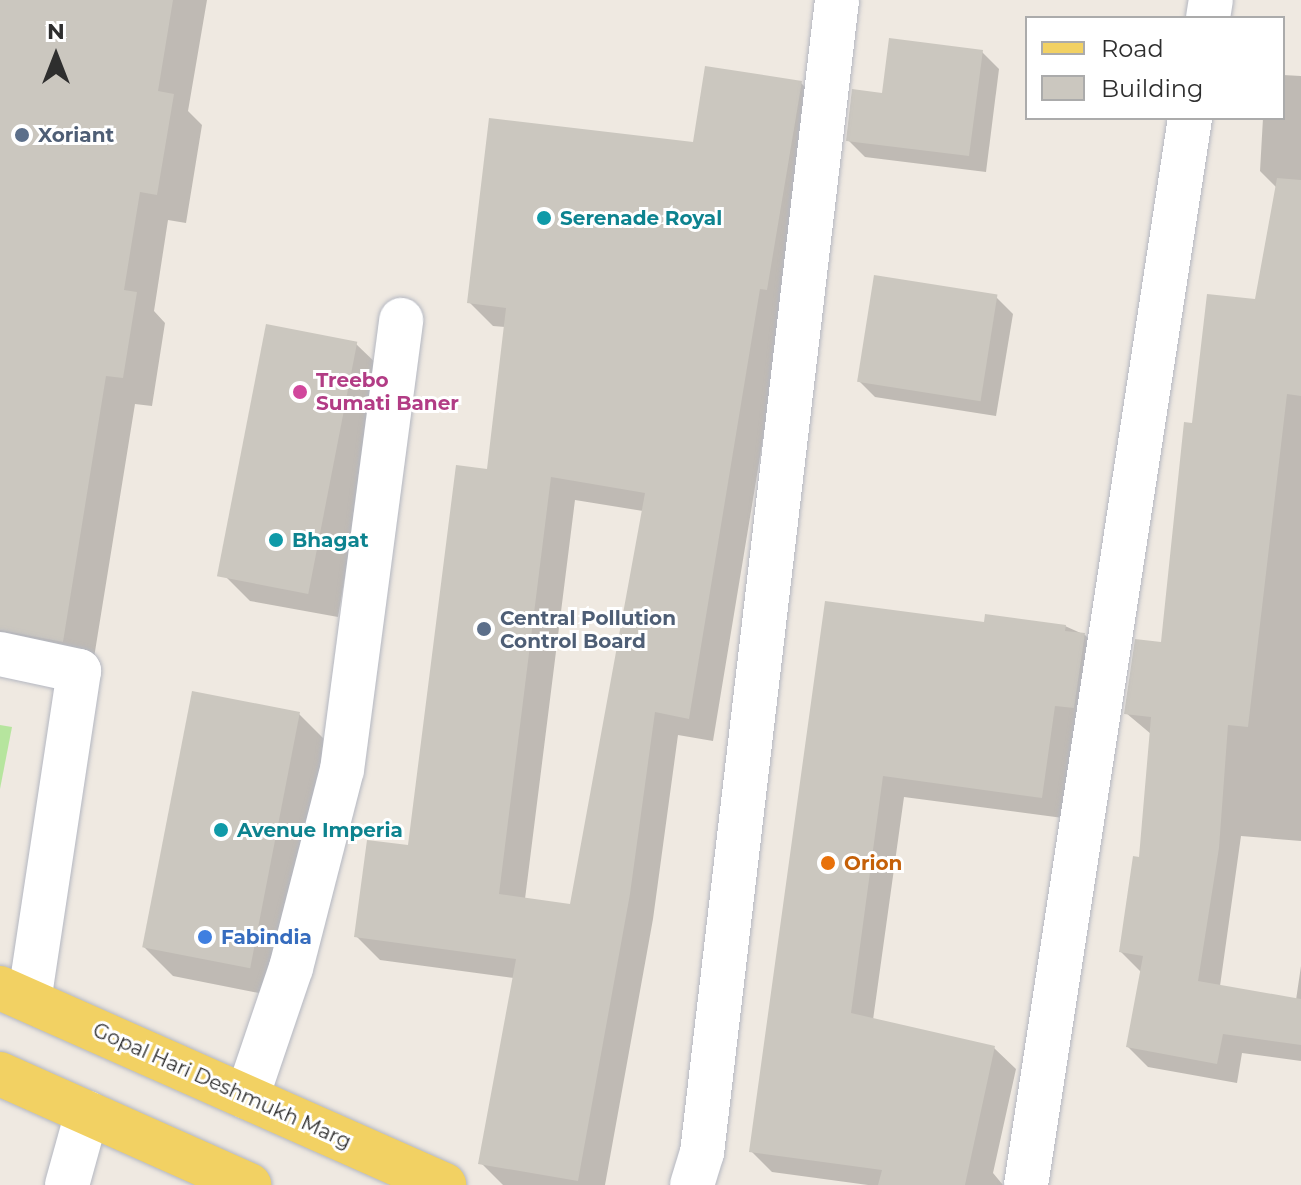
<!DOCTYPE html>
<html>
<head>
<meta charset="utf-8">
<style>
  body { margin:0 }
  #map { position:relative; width:1301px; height:1185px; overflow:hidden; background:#efe9e1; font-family:Montserrat,sans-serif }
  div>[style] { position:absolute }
  .green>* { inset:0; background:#b6e59e }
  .shadow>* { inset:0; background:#0003 }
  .building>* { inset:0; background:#cbc7bf; transform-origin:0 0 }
  .roads { filter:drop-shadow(0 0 2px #b4b7c1) drop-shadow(0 0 2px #b4b7c1) }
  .minor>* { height:44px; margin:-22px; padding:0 22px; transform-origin:22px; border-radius:22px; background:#fff }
  .major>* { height:44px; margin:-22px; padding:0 22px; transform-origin:22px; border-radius:22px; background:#f2d163 }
  .dots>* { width:22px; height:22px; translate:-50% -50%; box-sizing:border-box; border:4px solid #fff; border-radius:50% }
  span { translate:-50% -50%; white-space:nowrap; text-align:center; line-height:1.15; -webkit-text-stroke:6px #fff; paint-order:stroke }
  .service-label { font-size:20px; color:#4e5e75; font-weight:700 }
  .left { translate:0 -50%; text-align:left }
  .culture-label { font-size:20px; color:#0d838f; font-weight:700 }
  .hotel-label { font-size:20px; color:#b23c85; font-weight:700 }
  .food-label { font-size:20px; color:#c56008; font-weight:700 }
  .shop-label { font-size:20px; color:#366cbe; font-weight:700 }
  .street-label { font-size:20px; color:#2e2e2e }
  .legend { position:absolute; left:1025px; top:16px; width:260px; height:104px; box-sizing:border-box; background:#fff; border:2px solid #ababab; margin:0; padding:10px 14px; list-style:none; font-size:24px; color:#2e2e2e }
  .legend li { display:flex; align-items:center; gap:16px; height:40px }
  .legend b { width:40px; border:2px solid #ababab }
  .north { position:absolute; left:16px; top:16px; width:80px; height:80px; -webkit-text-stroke:6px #fff; paint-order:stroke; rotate:0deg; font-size:22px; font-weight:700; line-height:32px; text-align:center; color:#2e2e2e }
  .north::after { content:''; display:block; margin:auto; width:28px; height:36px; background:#2e2e2e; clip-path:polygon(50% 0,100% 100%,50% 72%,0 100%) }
</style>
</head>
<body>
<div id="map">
  <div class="green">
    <i style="clip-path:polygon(0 725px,12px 727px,0 789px)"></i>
  </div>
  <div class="shadow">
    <i style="clip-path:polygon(0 0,207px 0,188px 111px,202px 125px,186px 223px,168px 220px,154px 311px,165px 323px,152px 406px,135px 404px,92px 670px,0 659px)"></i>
    <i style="clip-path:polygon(982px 52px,999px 69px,986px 172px,865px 157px,848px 140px)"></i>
    <i style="clip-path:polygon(1283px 75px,1301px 76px,1301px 841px,1241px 836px,1220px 986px,1296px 1000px,1301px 966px,1301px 1061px,1242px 1053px,1237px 1083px,1148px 1067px,1128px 1047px,1142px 973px,1121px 952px,1141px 860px,1151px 734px,1126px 713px,1163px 644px,1194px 425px,1256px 301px,1277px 188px,1260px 171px,1263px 118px,1283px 118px)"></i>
    <i style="clip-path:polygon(evenodd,801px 83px,825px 107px,784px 312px,713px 741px,678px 735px,653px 919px,605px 1185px,503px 1185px,481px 1163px,514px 978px,380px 960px,356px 936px,409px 848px,488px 471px,505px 327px,493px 326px,469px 302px,694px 144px,801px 83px,575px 500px,643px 511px,571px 907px,525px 899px,575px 500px)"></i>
    <i style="clip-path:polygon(996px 297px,1013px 314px,996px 416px,875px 397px,858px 380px)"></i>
    <i style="clip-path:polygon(356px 344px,381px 368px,338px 617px,250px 601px,225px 576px)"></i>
    <i style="clip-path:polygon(826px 603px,986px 624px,1065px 626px,1085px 635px,1106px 656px,1063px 818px,904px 797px,873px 1020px,994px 1048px,1016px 1069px,993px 1173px,1003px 1185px,868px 1185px,772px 1172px,751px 1151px)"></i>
    <i style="clip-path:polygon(299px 714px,328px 743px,279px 997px,173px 976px,144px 947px)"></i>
  </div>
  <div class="building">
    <i style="clip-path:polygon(0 0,173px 0,158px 91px,174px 94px,157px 195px,140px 192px,124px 290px,137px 292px,123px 378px,106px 376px,63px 642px,0 630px)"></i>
    <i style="clip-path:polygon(889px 38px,983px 50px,969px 156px,846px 141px,852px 89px,882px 93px)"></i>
    <i style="clip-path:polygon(evenodd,705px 66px,802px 81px,767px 290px,760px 289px,689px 719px,655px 712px,630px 894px,578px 1181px,478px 1164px,516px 959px,354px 937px,367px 840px,408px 845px,456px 465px,487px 469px,506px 308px,467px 303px,489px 118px,693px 142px,705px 66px,551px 477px,645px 493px,570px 904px,499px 894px,551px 477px)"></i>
    <i style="clip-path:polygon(1277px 178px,1301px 180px,1301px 396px,1287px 394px,1248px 727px,1228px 725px,1219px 848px,1198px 981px,1301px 999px,1301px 1045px,1223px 1034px,1217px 1064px,1126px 1047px,1143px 956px,1119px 952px,1133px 856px,1139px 857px,1151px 717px,1124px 714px,1135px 639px,1161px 642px,1184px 422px,1192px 423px,1207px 294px,1255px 299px)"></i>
    <i style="left:874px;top:275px;width:125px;height:108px;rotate:9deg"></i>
    <i style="left:266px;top:324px;width:93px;height:257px;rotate:11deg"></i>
    <i style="clip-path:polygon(825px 601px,984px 622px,985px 614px,1066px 625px,1065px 631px,1085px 633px,1074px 708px,1055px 706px,1042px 798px,883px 776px,851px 1013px,995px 1046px,965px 1185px,878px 1185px,882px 1170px,749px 1152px)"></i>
    <i style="left:192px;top:691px;width:110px;height:261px;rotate:11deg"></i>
  </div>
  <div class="roads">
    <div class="minor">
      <i style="left:1208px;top:18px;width:18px;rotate:-81deg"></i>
      <i style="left:0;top:654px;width:81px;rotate:12.1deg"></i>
      <i style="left:79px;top:671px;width:333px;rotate:98.6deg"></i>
      <i style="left:247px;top:1097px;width:136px;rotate:-71.2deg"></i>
      <i style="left:291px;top:968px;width:204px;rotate:-75.6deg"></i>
      <i style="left:342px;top:770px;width:454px;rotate:-82.5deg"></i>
      <i style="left:67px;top:1185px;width:75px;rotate:-74.5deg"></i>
      <i style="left:692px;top:1185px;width:34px;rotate:-73deg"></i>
      <i style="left:702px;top:1153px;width:1161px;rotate:-83.32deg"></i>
      <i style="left:1026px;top:1185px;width:1080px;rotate:-81.26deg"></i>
    </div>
    <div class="major">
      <i style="left:0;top:988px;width:486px;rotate:23.9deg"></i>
      <i style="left:0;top:1074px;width:273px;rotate:24deg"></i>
    </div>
  </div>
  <div class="dots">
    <i style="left:22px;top:135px;background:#5c6f8a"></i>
    <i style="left:544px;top:218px;background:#0f9aa8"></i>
    <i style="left:300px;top:392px;background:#d1479c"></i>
    <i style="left:276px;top:540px;background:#0f9aa8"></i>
    <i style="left:484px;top:629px;background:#5c6f8a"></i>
    <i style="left:221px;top:830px;background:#0f9aa8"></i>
    <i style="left:828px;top:863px;background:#e8710a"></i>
    <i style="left:205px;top:937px;background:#3f7fe0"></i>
  </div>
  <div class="service-label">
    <span class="left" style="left:38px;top:135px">Xoriant</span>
    <span class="left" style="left:500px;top:630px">Central Pollution<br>Control Board</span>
  </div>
  <div class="culture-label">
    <span class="left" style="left:560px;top:218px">Serenade Royal</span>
    <span class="left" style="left:292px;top:540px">Bhagat</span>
    <span class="left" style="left:237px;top:830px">Avenue Imperia</span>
  </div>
  <div class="hotel-label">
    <span class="left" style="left:316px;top:392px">Treebo<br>Sumati Baner</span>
  </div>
  <div class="food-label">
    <span class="left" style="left:844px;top:863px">Orion</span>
  </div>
  <div class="shop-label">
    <span class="left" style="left:221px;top:937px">Fabindia</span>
  </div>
  <div class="street-label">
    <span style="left:222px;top:1086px;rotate:24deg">Gopal Hari Deshmukh Marg</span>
  </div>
  <ul class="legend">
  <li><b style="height:10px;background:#f2d163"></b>Road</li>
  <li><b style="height:22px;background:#cbc7bf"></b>Building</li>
  </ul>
  <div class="north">N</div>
</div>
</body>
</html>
